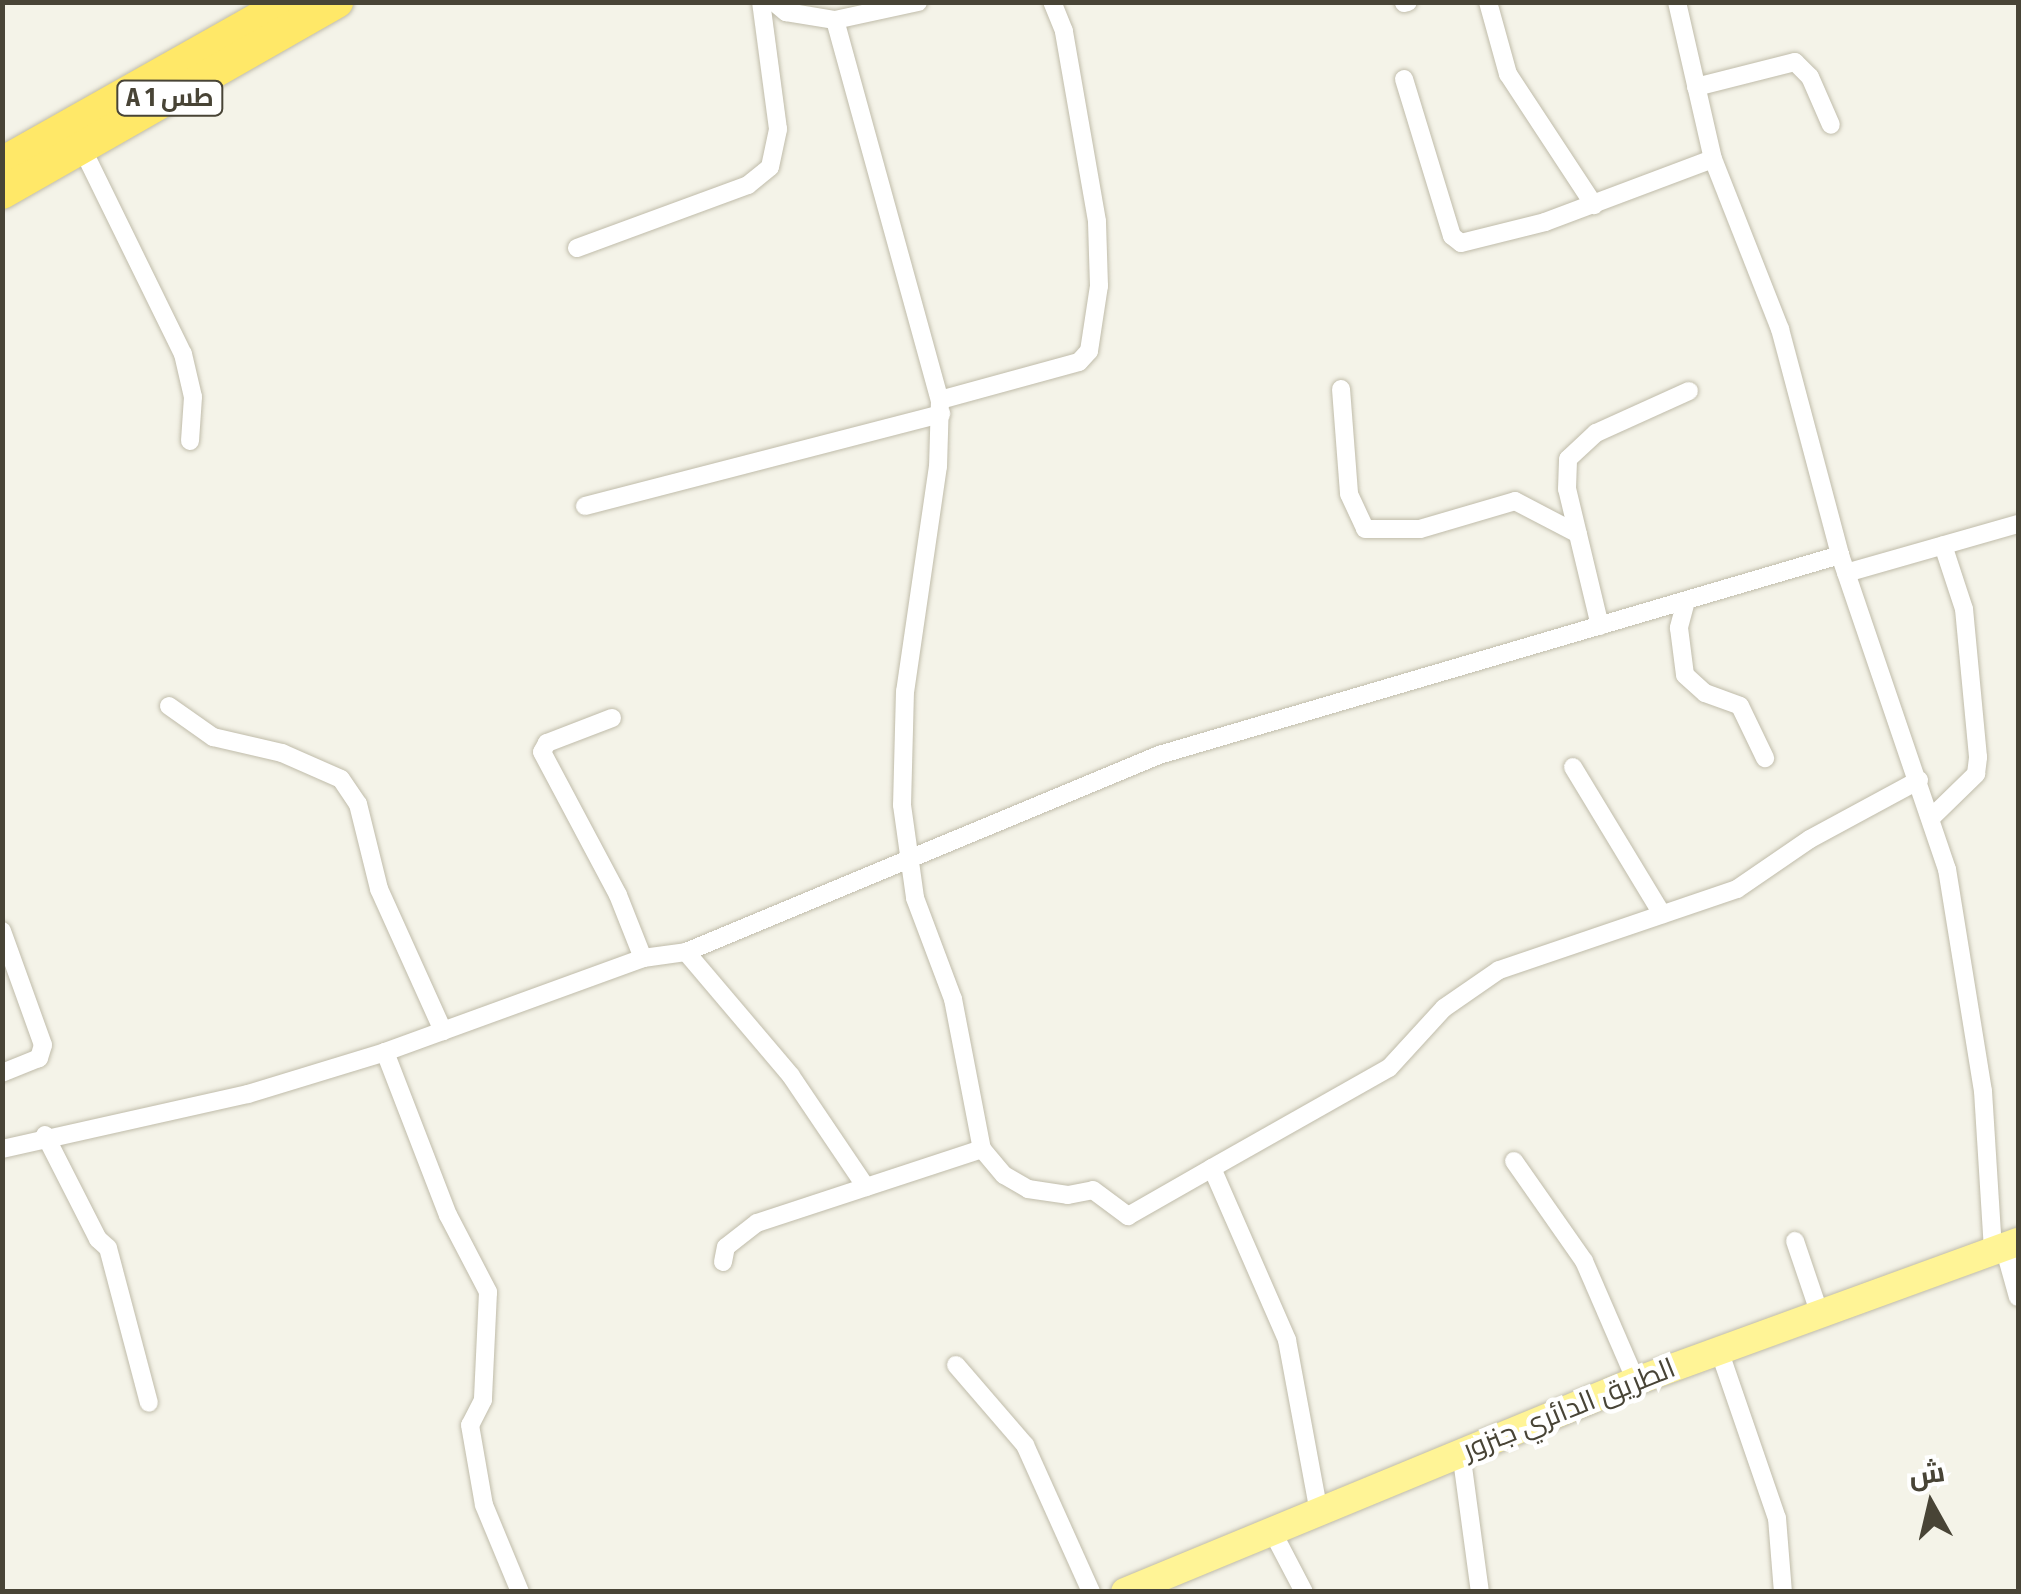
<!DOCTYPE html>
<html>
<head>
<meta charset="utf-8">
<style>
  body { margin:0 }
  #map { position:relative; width:2021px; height:1594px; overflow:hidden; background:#f4f3e8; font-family:"Fira Sans Condensed",Cairo,sans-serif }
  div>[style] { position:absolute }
  .roads { filter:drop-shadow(0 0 2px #c0bcaa) drop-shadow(0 0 2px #c0bcaa) }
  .street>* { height:18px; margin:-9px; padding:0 9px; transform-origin:9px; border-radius:9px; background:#fff }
  .primary>* { height:28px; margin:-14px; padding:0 14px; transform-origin:14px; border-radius:14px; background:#fff496 }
  .highway>* { height:32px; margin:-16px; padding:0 16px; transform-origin:16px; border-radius:16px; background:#ffe868 }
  span { translate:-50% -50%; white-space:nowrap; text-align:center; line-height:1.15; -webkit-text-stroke:9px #fff; paint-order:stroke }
  .shield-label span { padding:2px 8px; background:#fff; border:2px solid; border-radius:8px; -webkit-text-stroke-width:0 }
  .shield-label { font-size:25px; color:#484436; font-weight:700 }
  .street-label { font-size:28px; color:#484436 }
  .frame { position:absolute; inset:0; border:5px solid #484436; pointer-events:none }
  .north { position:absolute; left:1881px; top:1454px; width:100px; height:100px; -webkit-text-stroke:8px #fff; paint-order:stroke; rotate:352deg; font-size:28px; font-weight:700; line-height:40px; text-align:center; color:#484436 }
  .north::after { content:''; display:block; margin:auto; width:35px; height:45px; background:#484436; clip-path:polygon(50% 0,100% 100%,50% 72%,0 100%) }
</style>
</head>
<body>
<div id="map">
  <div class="roads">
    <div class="street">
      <i style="left:774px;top:2px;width:16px;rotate:40deg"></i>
      <i style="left:786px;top:12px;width:50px;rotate:9.3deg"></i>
      <i style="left:835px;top:20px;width:394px;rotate:74.6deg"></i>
      <i style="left:940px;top:400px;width:66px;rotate:91.7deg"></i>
      <i style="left:938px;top:466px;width:227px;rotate:98.3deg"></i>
      <i style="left:905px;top:691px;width:114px;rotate:91.5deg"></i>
      <i style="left:902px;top:805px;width:94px;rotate:82deg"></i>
      <i style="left:915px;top:898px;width:108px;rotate:69.4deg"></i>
      <i style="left:953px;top:999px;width:153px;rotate:79.1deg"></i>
      <i style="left:982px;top:1149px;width:34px;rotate:50deg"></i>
      <i style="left:1004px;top:1175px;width:28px;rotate:30deg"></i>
      <i style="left:1028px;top:1189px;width:40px;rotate:8.5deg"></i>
      <i style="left:1068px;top:1195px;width:25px;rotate:-11deg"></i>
      <i style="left:1093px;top:1190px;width:44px;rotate:36.6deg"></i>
      <i style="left:1128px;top:1216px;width:97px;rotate:-29.7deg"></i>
      <i style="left:1212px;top:1168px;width:188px;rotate:66.4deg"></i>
      <i style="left:1287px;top:1340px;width:171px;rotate:79.5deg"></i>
      <i style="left:1488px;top:2px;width:75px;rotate:74.5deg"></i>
      <i style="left:1508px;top:74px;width:157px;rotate:56.7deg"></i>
      <i style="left:1677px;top:2px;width:161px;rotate:77.1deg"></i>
      <i style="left:1713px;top:159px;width:183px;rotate:68.5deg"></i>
      <i style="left:1780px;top:329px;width:234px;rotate:75.1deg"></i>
      <i style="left:1840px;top:555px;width:332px;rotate:71.2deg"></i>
      <i style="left:1947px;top:869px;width:225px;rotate:80.8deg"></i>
      <i style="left:1983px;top:1091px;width:161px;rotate:86.4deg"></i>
      <i style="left:1404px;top:3px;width:4px;rotate:-14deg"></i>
      <i style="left:835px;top:20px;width:85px;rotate:-12.2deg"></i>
      <i style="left:1404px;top:79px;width:164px;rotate:73deg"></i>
      <i style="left:1452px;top:236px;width:11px;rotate:38deg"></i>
      <i style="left:1461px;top:243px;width:87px;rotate:-14deg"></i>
      <i style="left:1545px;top:222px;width:179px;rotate:-20.6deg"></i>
      <i style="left:1696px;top:87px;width:102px;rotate:-14.2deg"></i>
      <i style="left:1795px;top:62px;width:21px;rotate:45deg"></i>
      <i style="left:1810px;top:77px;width:52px;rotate:66.4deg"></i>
      <i style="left:82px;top:148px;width:229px;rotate:63.9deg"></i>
      <i style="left:183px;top:354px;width:44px;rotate:76.9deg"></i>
      <i style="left:193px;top:397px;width:44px;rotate:93.9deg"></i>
      <i style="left:577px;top:248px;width:182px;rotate:-20.2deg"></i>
      <i style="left:748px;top:185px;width:28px;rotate:-39deg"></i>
      <i style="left:770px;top:167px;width:39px;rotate:-78deg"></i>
      <i style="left:778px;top:129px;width:128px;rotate:-97.6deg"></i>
      <i style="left:1341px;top:389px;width:105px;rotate:85.6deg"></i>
      <i style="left:1349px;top:494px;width:38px;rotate:65deg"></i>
      <i style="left:1365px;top:529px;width:55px"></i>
      <i style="left:1420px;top:529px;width:99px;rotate:-16.4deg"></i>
      <i style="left:1515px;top:501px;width:71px;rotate:27.6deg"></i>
      <i style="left:940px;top:400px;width:144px;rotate:-15.3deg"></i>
      <i style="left:1079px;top:362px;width:15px;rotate:-48deg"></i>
      <i style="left:1089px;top:351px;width:66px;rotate:-81.3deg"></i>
      <i style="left:1099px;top:286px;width:65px;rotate:-91.8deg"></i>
      <i style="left:1097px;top:221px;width:193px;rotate:-99.9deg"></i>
      <i style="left:1064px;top:31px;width:31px;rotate:-112deg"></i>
      <i style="left:585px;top:506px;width:368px;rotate:-14.5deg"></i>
      <i style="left:1846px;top:573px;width:179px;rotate:-15.9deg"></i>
      <i style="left:1686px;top:601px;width:28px;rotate:105deg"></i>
      <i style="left:1679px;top:628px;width:47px;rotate:82.7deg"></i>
      <i style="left:1685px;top:675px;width:27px;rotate:42deg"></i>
      <i style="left:1705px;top:693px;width:37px;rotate:20deg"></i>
      <i style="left:1740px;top:706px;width:58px;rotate:64.3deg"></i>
      <i style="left:1600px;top:626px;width:141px;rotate:-103.5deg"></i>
      <i style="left:1567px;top:489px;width:30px;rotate:-88deg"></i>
      <i style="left:1568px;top:459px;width:38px;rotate:-43deg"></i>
      <i style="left:1596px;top:433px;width:102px;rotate:-24.3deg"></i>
      <i style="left:169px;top:706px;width:54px;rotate:35.2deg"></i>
      <i style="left:213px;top:737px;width:71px;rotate:13.1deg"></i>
      <i style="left:282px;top:753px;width:64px;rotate:23.8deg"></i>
      <i style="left:341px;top:779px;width:30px;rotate:56deg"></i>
      <i style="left:358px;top:804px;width:88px;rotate:76.1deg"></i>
      <i style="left:379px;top:889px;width:156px;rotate:65.7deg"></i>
      <i style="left:612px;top:718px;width:70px;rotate:159deg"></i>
      <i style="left:547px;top:743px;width:10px;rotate:119deg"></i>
      <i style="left:542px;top:752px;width:162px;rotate:62deg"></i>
      <i style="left:618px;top:895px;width:68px;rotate:68.4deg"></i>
      <i style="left:1573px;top:767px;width:172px;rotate:58.8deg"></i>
      <i style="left:1932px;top:817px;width:62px;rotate:-44.3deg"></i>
      <i style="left:1976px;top:774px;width:17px;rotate:-83deg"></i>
      <i style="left:1978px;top:757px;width:149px;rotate:-95.4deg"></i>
      <i style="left:1964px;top:609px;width:67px;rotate:-108.2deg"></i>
      <i style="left:2px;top:931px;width:121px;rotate:70.2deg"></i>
      <i style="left:43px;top:1045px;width:14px;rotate:107deg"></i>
      <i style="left:39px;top:1058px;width:40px;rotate:158deg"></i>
      <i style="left:686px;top:952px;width:162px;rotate:49.7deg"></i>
      <i style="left:791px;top:1076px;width:134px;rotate:56deg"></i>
      <i style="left:385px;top:1052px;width:175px;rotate:68.9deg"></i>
      <i style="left:448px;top:1215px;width:87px;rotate:62.5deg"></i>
      <i style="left:488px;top:1292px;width:108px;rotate:92.7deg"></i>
      <i style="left:483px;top:1400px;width:28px;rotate:117deg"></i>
      <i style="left:470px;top:1425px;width:81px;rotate:80.1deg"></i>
      <i style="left:484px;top:1505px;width:94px;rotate:67.5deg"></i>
      <i style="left:45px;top:1135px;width:117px;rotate:63deg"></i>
      <i style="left:98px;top:1239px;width:13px;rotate:42deg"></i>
      <i style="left:108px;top:1248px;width:160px;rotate:75.2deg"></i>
      <i style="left:2px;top:1149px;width:252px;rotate:-12.6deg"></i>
      <i style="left:248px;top:1094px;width:143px;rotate:-17deg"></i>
      <i style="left:385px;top:1052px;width:275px;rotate:-20deg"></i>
      <i style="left:643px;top:958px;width:43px;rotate:-7.9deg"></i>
      <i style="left:686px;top:952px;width:512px;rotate:-22.61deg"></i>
      <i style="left:1159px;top:755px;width:710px;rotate:-16.37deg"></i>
      <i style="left:1514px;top:1161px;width:122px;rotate:55deg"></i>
      <i style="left:1584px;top:1261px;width:131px;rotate:66.6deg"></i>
      <i style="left:1212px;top:1168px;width:203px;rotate:-29.5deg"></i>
      <i style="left:1389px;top:1068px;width:81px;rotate:-47.5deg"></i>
      <i style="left:1444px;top:1008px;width:67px;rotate:-34.6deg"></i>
      <i style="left:1499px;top:970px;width:251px;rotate:-18.8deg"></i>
      <i style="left:1737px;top:889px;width:88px;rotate:-34.4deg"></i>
      <i style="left:1810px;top:839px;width:124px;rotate:-28.4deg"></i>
      <i style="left:1795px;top:1241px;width:78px;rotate:71.3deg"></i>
      <i style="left:2004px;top:1247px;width:52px;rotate:74.4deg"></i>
      <i style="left:723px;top:1262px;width:15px;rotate:-79deg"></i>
      <i style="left:726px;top:1247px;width:39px;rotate:-38deg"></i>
      <i style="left:757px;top:1223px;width:237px;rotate:-18.2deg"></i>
      <i style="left:1719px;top:1350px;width:178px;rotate:71deg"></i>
      <i style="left:1777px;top:1518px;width:74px;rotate:85.4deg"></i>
      <i style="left:956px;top:1365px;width:106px;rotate:49.2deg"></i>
      <i style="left:1025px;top:1445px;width:161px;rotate:65.8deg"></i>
      <i style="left:1461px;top:1452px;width:141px;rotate:82.3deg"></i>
      <i style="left:1271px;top:1529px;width:71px;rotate:62.4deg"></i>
    </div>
    <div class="primary">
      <i style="left:1125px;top:1592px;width:553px;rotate:-22.44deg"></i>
      <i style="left:1636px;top:1381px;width:407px;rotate:-20deg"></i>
    </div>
    <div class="highway">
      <i style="left:2px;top:163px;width:328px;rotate:-29.4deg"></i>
      <i style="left:2px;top:193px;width:386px;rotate:-29.7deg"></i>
    </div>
  </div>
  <div class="shield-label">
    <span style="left:170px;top:98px">A 1 طس</span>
  </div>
  <div class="street-label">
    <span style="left:1569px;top:1409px;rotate:-22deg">الطريق الدائري جنزور</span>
  </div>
  <div class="frame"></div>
  <div class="north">ش</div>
</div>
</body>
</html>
